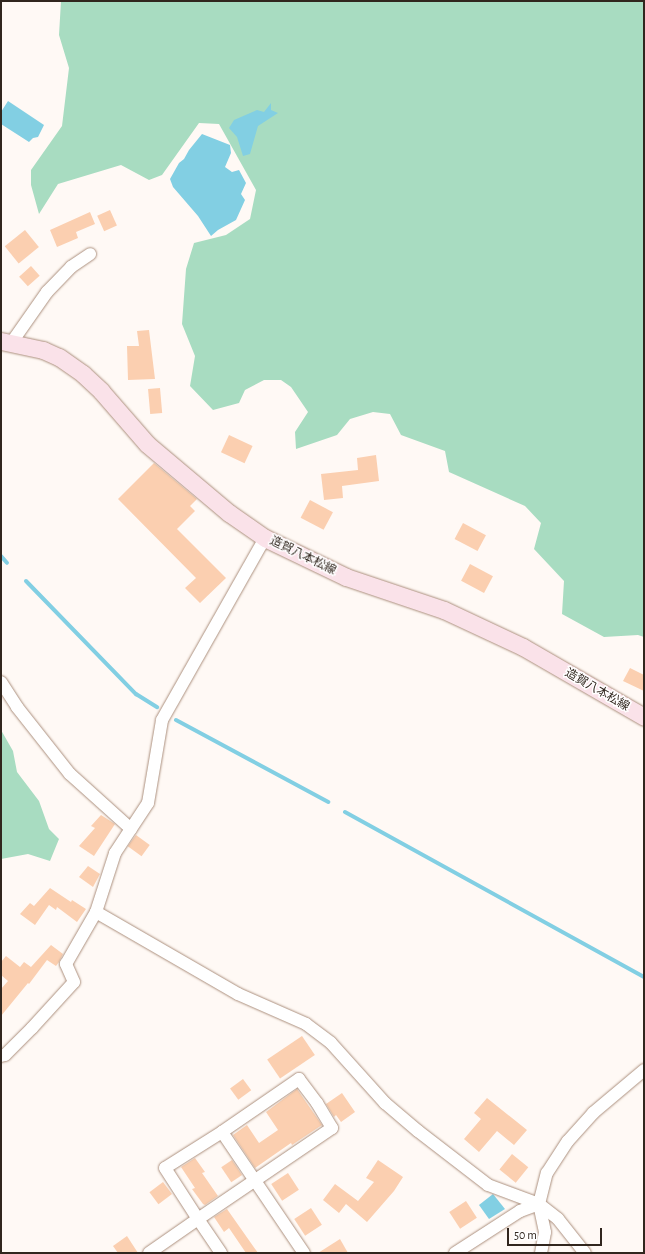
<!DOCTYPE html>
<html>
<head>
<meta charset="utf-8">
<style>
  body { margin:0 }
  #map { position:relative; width:645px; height:1254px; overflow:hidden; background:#fff9f5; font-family:"Alegreya Sans","Noto Sans JP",sans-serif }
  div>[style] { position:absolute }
  .green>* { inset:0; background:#a8dcc1 }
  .water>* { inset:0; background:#82cfe3 }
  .stream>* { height:4px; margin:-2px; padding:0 2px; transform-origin:2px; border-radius:2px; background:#82cfe3 }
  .building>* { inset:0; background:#fbcfb0; transform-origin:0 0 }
  .roads { filter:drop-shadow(0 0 1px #ac907e) drop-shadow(0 0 1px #ac907e) }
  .street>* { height:12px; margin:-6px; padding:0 6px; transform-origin:6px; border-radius:6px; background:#fff }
  .secondary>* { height:17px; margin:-8.5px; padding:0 8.5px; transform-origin:8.5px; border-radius:8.5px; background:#fae2e9 }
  span { translate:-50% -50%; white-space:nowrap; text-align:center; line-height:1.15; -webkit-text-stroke:3px #fff; paint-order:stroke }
  .street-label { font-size:12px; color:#31261e }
  .frame { position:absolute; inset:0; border:2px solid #31261e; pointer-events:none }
  .scale { position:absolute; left:507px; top:1228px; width:95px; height:18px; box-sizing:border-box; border:2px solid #31261e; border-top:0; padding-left:5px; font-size:12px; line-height:14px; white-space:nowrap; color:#31261e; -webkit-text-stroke:3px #fff; paint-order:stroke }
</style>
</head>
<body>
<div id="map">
  <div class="green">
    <i style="clip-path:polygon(61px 1px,644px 1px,644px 637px,638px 635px,604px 637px,562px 614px,564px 581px,534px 549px,541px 523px,525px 506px,449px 472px,445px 451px,401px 435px,390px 414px,373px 412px,350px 419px,337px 435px,296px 449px,295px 432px,308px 412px,291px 387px,281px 380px,264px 380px,245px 390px,239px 403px,213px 410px,190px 386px,195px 356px,182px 324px,186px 269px,194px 243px,226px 235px,250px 219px,256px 190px,219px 124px,199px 123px,162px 175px,149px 180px,121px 165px,58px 184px,39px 214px,31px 185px,31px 170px,62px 126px,69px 68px,59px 35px)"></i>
    <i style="clip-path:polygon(1px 730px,13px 751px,17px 772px,39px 801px,49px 829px,59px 839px,50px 861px,28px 854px,1px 859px)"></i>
  </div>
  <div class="water">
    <i style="clip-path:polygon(8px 101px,44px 125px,38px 137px,33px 138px,29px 142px,1px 124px,1px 112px)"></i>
    <i style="clip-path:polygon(271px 103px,271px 110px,278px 113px,258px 126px,250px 154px,243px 156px,237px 137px,229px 128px,234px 120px,257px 110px,264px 112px)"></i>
    <i style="clip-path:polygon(202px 134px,230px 145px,231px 153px,225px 167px,232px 172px,239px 170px,246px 183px,241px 194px,245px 200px,236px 220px,218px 230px,211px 236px,198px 216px,173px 187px,170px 179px,179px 163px,184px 159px,189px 150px)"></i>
    <i style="clip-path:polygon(493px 1194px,505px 1209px,489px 1219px,479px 1205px)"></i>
  </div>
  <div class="stream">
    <i style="left:1px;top:556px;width:9px;rotate:49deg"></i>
    <i style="left:26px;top:581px;width:158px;rotate:45.8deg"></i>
    <i style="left:136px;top:694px;width:25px;rotate:32deg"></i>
    <i style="left:176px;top:720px;width:173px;rotate:28.3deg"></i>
    <i style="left:345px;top:812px;width:342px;rotate:28.9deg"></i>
  </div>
  <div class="building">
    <i style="left:110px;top:210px;width:17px;height:14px;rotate:66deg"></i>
    <i style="clip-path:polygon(90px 212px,95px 224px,76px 232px,78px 238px,57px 247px,50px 230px)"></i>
    <i style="left:25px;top:230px;width:22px;height:26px;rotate:51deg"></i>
    <i style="left:31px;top:266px;width:13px;height:16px;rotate:48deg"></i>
    <i style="clip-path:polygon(149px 330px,155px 379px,128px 380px,127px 346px,139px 346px,137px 331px)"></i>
    <i style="left:160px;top:388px;width:25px;height:12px;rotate:85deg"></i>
    <i style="left:229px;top:435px;width:26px;height:19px;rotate:25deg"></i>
    <i style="clip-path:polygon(376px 455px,379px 481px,342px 486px,343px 498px,324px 500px,321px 474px,358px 470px,357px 458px)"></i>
    <i style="clip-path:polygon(154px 463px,197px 499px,190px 506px,195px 511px,177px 529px,226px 578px,200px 603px,185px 588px,196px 578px,118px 499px)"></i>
    <i style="left:310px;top:500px;width:26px;height:20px;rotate:28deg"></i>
    <i style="left:463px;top:523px;width:26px;height:18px;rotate:28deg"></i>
    <i style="left:470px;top:564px;width:26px;height:19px;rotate:28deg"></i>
    <i style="clip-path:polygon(630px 668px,644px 675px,644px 691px,623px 681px)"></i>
    <i style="clip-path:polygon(101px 815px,115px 824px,94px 856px,79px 846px,95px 828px,91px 826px)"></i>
    <i style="left:136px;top:835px;width:17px;height:14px;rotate:36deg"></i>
    <i style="clip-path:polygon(88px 866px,100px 874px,93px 887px,79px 877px)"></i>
    <i style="clip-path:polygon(50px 888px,71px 902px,72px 900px,86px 909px,77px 922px,57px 907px,56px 910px,49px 905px,35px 925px,20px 914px,30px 903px,34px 906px)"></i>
    <i style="clip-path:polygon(51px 945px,63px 954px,59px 962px,56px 966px,47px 960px,29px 984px,28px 983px,1px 1016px,1px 989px,8px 981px,1px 975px,1px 962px,6px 956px,20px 967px,24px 962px,31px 967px)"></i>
    <i style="left:302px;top:1036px;width:23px;height:42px;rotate:56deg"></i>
    <i style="left:243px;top:1079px;width:14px;height:16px;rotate:54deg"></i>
    <i style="clip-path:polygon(297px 1089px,322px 1125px,292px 1145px,291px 1143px,255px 1168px,233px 1135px,247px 1125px,259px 1143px,278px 1130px,266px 1112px)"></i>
    <i style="clip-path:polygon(342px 1093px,355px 1112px,341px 1122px,336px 1115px,334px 1117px,326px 1104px)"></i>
    <i style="clip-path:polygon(487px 1098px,527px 1130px,514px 1145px,497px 1131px,479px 1152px,464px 1139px,481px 1119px,474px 1113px)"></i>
    <i style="left:512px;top:1154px;width:21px;height:20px;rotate:39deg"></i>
    <i style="clip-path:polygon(195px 1158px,205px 1172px,202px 1173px,218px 1196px,205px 1205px,203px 1204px,192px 1189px,195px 1188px,181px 1167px)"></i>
    <i style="left:232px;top:1160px;width:18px;height:13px;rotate:56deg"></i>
    <i style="clip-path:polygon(378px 1160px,403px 1177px,394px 1191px,367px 1222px,346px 1204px,339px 1213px,323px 1200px,335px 1184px,358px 1201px,374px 1182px,366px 1178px)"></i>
    <i style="left:288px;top:1173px;width:20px;height:20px;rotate:57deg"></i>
    <i style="left:163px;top:1182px;width:15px;height:17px;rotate:53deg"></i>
    <i style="left:466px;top:1201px;width:20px;height:20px;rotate:57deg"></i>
    <i style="left:311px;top:1208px;width:20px;height:20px;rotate:57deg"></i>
    <i style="clip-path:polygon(227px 1209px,258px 1253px,246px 1253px,229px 1228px,224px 1232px,214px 1217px)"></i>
    <i style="clip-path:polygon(127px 1236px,138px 1253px,118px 1253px,113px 1246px)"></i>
    <i style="clip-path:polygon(340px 1239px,348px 1253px,318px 1253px)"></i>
  </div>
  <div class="roads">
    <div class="street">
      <i style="left:12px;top:342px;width:61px;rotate:-55deg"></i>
      <i style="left:47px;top:292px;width:35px;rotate:-46deg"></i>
      <i style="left:71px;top:267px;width:23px;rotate:-34deg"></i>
      <i style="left:1px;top:682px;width:30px;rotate:57deg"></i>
      <i style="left:17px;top:707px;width:85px;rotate:51.7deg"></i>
      <i style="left:70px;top:774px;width:82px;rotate:42deg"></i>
      <i style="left:96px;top:912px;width:164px;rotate:30deg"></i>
      <i style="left:238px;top:994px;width:74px;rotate:23.8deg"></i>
      <i style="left:306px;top:1024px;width:31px;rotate:37deg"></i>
      <i style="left:331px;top:1043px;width:81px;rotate:48deg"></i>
      <i style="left:385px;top:1103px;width:43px;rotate:40.3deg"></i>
      <i style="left:418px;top:1131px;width:88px;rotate:37.6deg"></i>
      <i style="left:488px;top:1185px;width:54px;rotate:20.4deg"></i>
      <i style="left:539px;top:1204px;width:24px;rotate:38deg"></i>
      <i style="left:558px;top:1219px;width:43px;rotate:51.5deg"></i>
      <i style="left:1px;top:1056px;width:4px;rotate:-14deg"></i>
      <i style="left:5px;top:1055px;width:38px;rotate:-45deg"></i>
      <i style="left:32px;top:1028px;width:62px;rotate:-47.6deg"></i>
      <i style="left:74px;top:982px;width:20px;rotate:-114deg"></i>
      <i style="left:66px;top:964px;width:60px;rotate:-60deg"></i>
      <i style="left:96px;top:912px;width:62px;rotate:-72.1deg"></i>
      <i style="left:115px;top:853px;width:60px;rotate:-56.6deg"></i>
      <i style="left:148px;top:803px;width:84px;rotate:-80.4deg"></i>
      <i style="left:162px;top:720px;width:209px;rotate:-60.5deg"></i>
      <i style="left:222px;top:1132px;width:146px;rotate:55.9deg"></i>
      <i style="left:149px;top:1253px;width:60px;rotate:-34.8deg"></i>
      <i style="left:198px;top:1219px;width:162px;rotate:-34.2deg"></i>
      <i style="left:332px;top:1128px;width:29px;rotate:-121deg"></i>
      <i style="left:317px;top:1103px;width:30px;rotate:-127deg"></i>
      <i style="left:299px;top:1079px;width:93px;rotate:145.5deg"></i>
      <i style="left:222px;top:1132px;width:67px;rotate:147.7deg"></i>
      <i style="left:165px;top:1168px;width:61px;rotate:57.1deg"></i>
      <i style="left:198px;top:1219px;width:41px;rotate:55.9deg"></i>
      <i style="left:455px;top:1253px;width:77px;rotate:-32.9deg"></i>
      <i style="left:520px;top:1211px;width:20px;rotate:-20deg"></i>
      <i style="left:541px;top:1253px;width:21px;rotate:-79deg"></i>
      <i style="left:545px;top:1232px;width:29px;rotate:-102deg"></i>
      <i style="left:539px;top:1204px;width:32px;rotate:-76deg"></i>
      <i style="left:547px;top:1173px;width:38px;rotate:-57deg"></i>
      <i style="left:568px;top:1141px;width:38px;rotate:-48deg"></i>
      <i style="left:593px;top:1113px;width:67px;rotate:-40.1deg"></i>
    </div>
    <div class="secondary">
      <i style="left:1px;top:341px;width:43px;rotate:12.1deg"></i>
      <i style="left:43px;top:350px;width:17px;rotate:24deg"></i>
      <i style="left:59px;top:357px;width:29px;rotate:35deg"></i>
      <i style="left:83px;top:374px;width:25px;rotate:43deg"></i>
      <i style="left:101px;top:391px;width:70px;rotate:49deg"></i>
      <i style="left:147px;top:444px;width:107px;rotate:40.1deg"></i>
      <i style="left:229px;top:513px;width:44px;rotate:34.8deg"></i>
      <i style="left:265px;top:538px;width:90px;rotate:25.7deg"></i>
      <i style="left:346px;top:577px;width:103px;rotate:18.6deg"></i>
      <i style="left:444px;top:610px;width:87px;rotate:25.1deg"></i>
      <i style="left:523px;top:647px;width:140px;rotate:30deg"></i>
    </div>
  </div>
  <div class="street-label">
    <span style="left:303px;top:556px;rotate:26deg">造賀八本松線</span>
    <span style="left:597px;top:690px;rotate:30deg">造賀八本松線</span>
  </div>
  <div class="frame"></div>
  <div class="scale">50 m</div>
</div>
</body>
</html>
